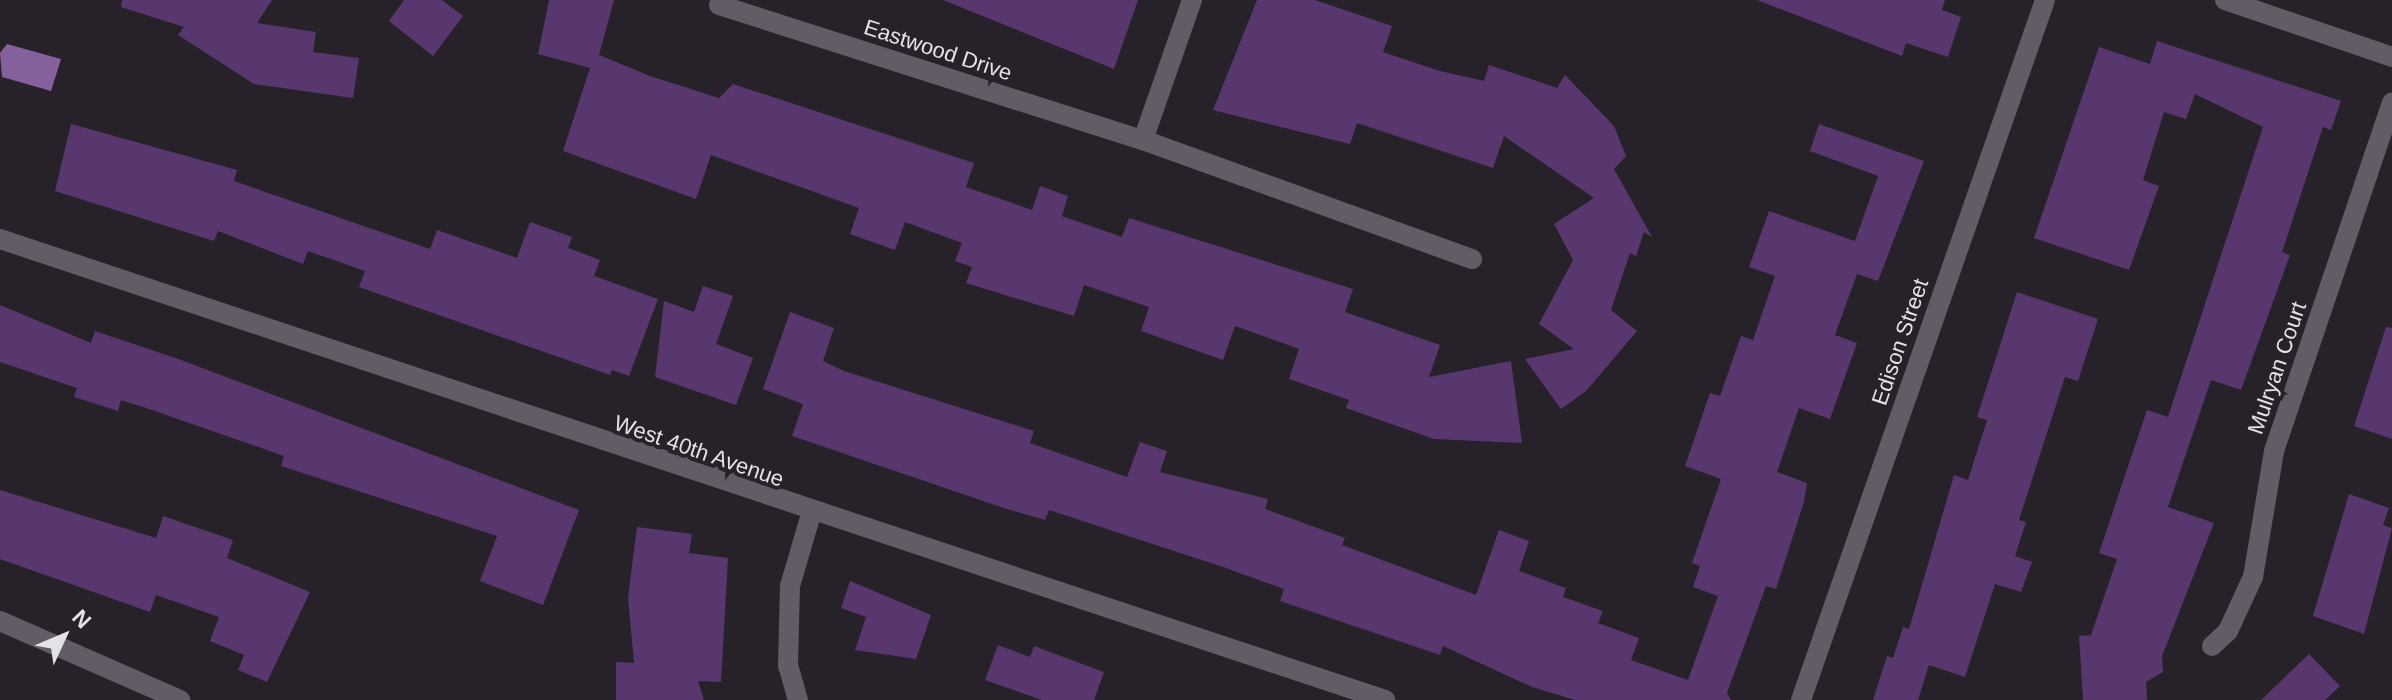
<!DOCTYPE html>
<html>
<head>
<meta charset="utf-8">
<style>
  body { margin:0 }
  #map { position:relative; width:2392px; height:700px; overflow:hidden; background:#27222a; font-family:Helvetica,sans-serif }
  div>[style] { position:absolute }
  .water>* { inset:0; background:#84619c }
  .building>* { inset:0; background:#58376e }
  .street>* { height:20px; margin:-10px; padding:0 10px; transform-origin:10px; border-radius:10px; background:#615c65 }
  span { translate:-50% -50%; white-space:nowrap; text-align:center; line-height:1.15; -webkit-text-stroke:8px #27222a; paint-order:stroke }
  .street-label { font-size:22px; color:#e4e1e7 }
  .north { position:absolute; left:24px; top:596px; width:80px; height:80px; -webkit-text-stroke:6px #27222a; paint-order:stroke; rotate:46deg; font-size:22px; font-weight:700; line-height:32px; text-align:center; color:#e4e1e7 }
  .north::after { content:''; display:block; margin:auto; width:28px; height:36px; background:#e4e1e7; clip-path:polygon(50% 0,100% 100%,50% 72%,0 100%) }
</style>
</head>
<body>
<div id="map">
  <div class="water">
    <i style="clip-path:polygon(7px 44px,61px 59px,51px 91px,2px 77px,0 53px)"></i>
  </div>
  <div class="building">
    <i style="clip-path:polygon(122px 0,272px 0,257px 23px,316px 32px,313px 52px,359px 58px,353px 98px,254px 84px,178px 35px,184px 27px,121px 7px)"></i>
    <i style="clip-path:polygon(404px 0,442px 0,463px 16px,433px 56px,389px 21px)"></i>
    <i style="clip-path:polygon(549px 0,614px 0,599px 55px,650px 76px,719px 98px,733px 84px,974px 163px,966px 187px,1032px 210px,1040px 186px,1068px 196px,1062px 216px,1122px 237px,1129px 218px,1353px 289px,1345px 312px,1440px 345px,1429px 377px,1511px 361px,1522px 443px,1434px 439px,1346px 408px,1349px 400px,1289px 379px,1299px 349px,1235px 326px,1223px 360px,1141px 331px,1149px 307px,1084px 285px,1074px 316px,966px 283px,972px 267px,955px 261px,962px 243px,905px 222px,895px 250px,850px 234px,859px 208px,711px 155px,696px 199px,563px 151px,590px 68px,538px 54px)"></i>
    <i style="clip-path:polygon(943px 0,1138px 0,1114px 69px)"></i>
    <i style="clip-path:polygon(1257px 0,1315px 0,1392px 26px,1383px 52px,1440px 71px,1484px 81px,1489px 65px,1557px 88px,1565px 75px,1614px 126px,1626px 156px,1614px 169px,1652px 237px,1644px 232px,1636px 256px,1630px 253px,1611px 310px,1637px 331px,1586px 391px,1561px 409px,1525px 359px,1574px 349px,1539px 324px,1573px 260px,1554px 224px,1594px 198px,1504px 136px,1493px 168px,1357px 123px,1350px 144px,1213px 110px)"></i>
    <i style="clip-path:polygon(1757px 0,1945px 0,1942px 10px,1961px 17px,1948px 57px,1906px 43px,1902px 56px)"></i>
    <i style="clip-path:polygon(2157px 41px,2341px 101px,2331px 130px,2323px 127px,2282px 252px,2290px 255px,2241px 390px,2211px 380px,2168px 507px,2214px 523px,2162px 656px,2163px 672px,2146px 682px,2147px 700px,2083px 700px,2079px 636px,2091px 635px,2117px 559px,2099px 553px,2147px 410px,2168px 417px,2263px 127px,2195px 94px,2186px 119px,2164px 112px,2143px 180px,2159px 186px,2129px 270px,2034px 238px,2099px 47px,2150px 64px)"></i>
    <i style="clip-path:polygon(71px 124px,237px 170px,234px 181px,430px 249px,437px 230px,517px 258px,530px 222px,572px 237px,568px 248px,600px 260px,594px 276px,658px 299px,629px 376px,612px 370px,610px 375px,359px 287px,365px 271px,308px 251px,303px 264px,218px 231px,214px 241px,55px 191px)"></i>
    <i style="clip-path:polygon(1819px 124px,1924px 161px,1878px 281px,1857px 274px,1835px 335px,1857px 343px,1830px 419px,1799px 408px,1777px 472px,1807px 483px,1804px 502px,1776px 589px,1766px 586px,1727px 693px,1731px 700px,1575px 700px,1532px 687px,1443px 646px,1440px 655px,1280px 601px,1284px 589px,1223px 567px,1049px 510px,1045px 520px,1007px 509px,792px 436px,803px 404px,763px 389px,790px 312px,834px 328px,823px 361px,844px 371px,1034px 431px,1030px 443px,1127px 477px,1140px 442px,1167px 451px,1160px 472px,1268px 499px,1265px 509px,1345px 538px,1342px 545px,1476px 595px,1499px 530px,1529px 541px,1519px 571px,1566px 588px,1563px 597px,1603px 611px,1598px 623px,1639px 638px,1631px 660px,1688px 680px,1718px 596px,1693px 587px,1700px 566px,1692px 563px,1721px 479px,1685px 466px,1710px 393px,1720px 396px,1741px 336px,1753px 340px,1775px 276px,1749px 267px,1769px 211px,1855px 241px,1878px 176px,1810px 151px)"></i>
    <i style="clip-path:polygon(703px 286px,733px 296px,716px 344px,753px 358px,736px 405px,655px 377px,664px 301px,694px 312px)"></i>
    <i style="clip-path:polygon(2017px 292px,2098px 319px,2078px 381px,2065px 377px,2019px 520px,2026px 522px,2015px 556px,2032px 562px,2021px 592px,1995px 584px,1965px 677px,1929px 665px,1918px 700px,1873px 700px,1887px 656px,1893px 658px,1903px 627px,1909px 629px,1954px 475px,1968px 480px,1987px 420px,1977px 417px)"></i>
    <i style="clip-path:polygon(0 305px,91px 343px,95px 331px,181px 360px,579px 510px,543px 605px,480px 581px,497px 536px,281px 466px,284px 456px,149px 409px,121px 400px,118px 411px,74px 397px,77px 388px,0 362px)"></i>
    <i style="clip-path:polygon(2386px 327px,2392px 328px,2392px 439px,2354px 426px)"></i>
    <i style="clip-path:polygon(0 490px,156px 538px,163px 516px,233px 540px,227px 558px,310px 592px,267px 682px,238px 670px,244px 655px,210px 641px,219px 617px,156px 595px,150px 612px,0 559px)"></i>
    <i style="clip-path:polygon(2349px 494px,2389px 508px,2383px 525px,2392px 528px,2364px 634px,2313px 616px)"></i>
    <i style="clip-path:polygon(637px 527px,692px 534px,689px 553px,728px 558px,721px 682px,698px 681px,704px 700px,616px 700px,616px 662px,634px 663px,628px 597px)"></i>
    <i style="clip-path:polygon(850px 581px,931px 615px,916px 659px,855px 650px,866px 617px,841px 608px)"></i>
    <i style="clip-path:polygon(998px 645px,1030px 657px,1034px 646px,1104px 672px,1094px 700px,1042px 700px,985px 680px)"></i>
    <i style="clip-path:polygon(2309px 654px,2340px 686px,2325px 700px,2261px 700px)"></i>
  </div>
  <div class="street">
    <i style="left:2225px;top:0;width:176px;rotate:18.8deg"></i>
    <i style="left:719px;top:5px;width:445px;rotate:17.7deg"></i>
    <i style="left:1143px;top:140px;width:350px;rotate:19.9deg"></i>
    <i style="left:1143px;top:140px;width:148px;rotate:-70.7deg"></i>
    <i style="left:0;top:239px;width:1460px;rotate:18.41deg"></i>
    <i style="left:0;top:621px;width:197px;rotate:23.7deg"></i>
    <i style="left:2212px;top:646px;width:22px;rotate:-43deg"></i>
    <i style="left:2228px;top:631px;width:60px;rotate:-65.2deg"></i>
    <i style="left:2253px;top:577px;width:128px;rotate:-80.5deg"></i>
    <i style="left:2274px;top:451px;width:368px;rotate:-71.3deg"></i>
    <i style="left:798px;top:700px;width:35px;rotate:-106deg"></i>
    <i style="left:788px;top:666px;width:80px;rotate:-88.6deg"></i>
    <i style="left:790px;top:586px;width:75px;rotate:-73.7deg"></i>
    <i style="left:1801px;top:700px;width:741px;rotate:-70.78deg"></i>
  </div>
  <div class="street-label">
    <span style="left:938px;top:50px;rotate:18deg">Eastwood Drive</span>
    <span style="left:1900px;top:342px;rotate:-71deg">Edison Street</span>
    <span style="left:2277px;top:368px;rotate:-71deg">Mulryan Court</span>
    <span style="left:699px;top:451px;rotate:19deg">West 40th Avenue</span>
  </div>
  <div class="north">N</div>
</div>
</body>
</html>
